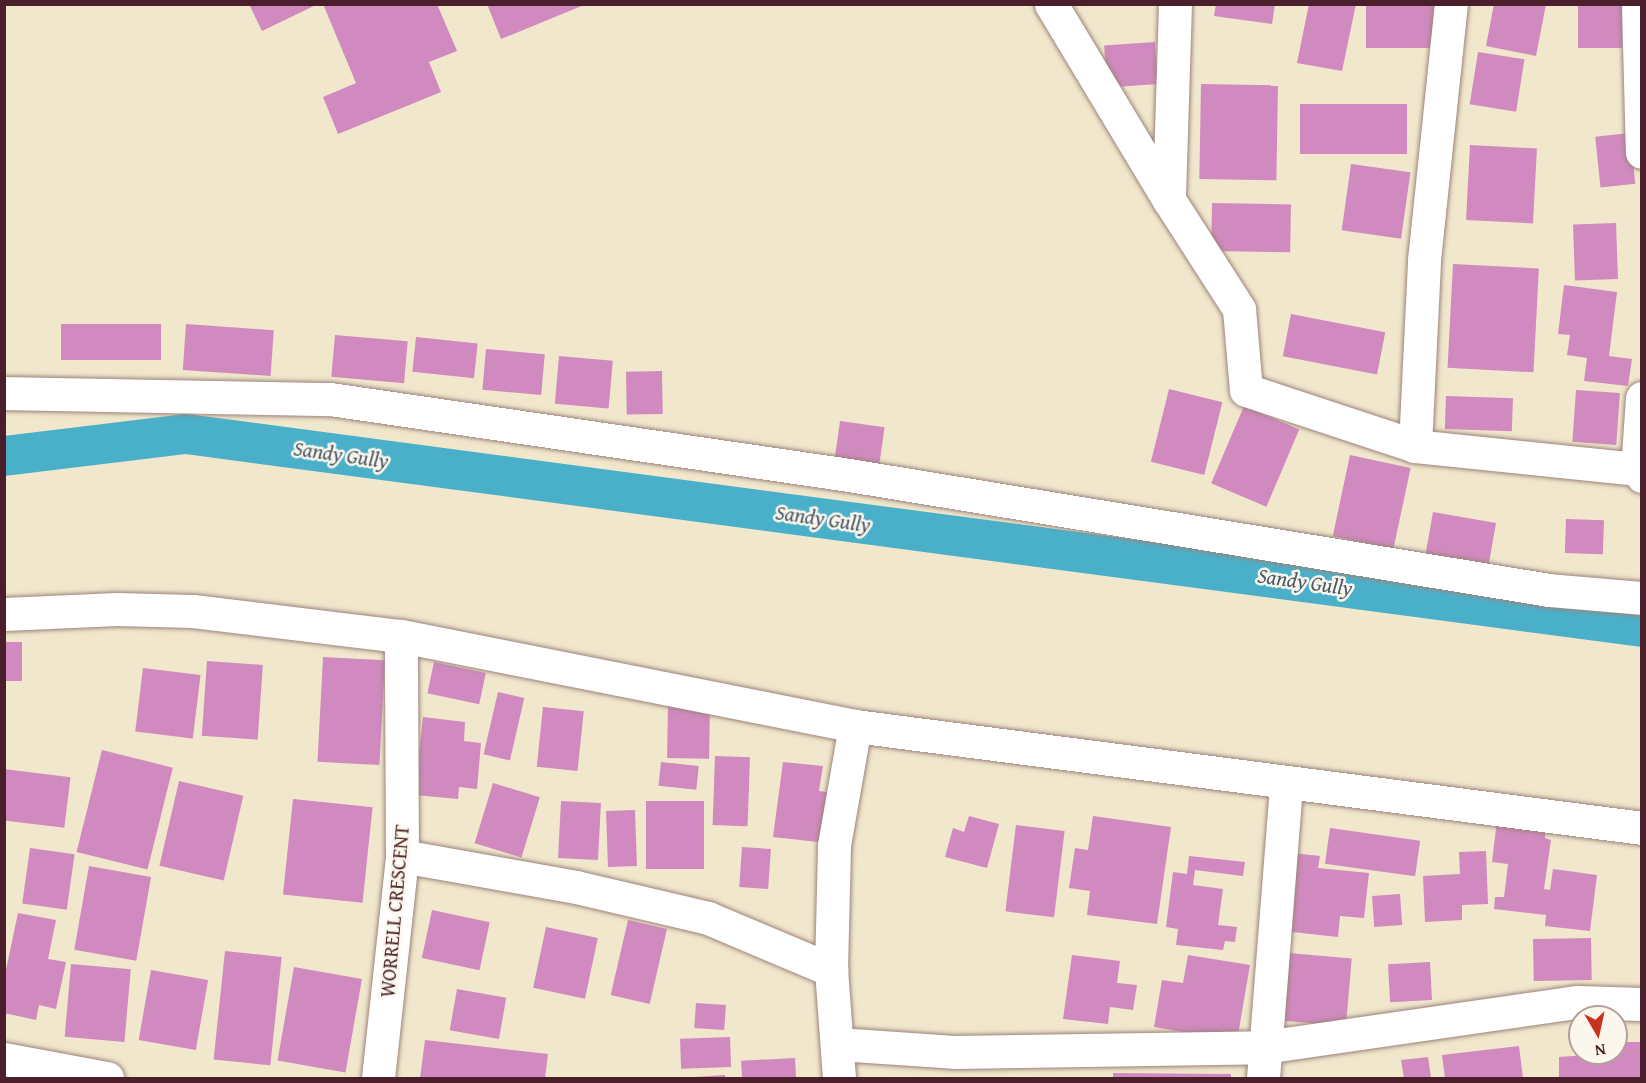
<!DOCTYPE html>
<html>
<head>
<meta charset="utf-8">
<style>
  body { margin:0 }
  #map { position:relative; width:1646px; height:1083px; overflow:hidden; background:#f0e7cc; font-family:"Gentium Book Plus",serif }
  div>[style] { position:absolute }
  .canal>* { height:40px; margin:-20px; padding:0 20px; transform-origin:20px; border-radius:20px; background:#4ab0c9 }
  .building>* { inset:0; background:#d08abf; transform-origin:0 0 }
  .roads { filter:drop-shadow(0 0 2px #9d837c) drop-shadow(0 0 2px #9d837c) }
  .street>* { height:33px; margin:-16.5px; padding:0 16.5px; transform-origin:16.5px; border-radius:16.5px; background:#fff }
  span { translate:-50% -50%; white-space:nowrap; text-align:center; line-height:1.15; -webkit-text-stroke:5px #fbf7ec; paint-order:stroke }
  .street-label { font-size:20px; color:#4a1f2b }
  .water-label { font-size:21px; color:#4a596a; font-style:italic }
  .frame { position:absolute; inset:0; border:6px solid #4a1f2b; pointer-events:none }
  .north { position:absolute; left:1568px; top:1005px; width:60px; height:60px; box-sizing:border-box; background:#fbf7ec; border:2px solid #b4a19f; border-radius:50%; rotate:171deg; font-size:16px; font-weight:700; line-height:24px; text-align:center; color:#4a1f2b }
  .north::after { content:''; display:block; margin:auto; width:21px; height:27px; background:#c8321e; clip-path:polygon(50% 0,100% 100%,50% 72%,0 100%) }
</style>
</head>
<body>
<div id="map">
  <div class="canal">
    <i style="left:4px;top:456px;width:183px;rotate:-6.9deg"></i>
    <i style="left:186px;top:434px;width:1469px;rotate:7.55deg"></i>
  </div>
  <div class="building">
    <i style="clip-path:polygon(249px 4px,318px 4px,262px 31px)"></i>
    <i style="clip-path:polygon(323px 4px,437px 4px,457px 51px,429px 62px,441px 92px,338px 134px,323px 97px,356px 83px)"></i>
    <i style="clip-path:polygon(487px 4px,584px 4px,584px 5px,501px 39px)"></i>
    <i style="clip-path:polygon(1216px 4px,1275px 4px,1272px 24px,1214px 16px)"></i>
    <i style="clip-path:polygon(1309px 4px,1356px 4px,1342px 71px,1297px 63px)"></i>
    <i style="left:1366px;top:4px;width:71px;height:44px"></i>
    <i style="clip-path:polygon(1494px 4px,1546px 4px,1536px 56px,1486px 46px)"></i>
    <i style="left:1578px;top:4px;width:44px;height:44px"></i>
    <i style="left:1155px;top:42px;width:42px;height:51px;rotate:86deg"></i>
    <i style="left:1478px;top:52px;width:47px;height:53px;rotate:9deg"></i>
    <i style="left:1201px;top:84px;width:77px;height:95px;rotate:1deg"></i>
    <i style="left:1407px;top:104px;width:50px;height:107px;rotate:90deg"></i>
    <i style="left:1630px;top:133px;width:51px;height:35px;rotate:84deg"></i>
    <i style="left:1470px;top:145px;width:67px;height:75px;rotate:3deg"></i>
    <i style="left:1351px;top:164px;width:60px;height:67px;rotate:8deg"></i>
    <i style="left:1212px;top:203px;width:79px;height:48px;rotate:1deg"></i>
    <i style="left:1616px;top:223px;width:56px;height:43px;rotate:88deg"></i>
    <i style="left:1453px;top:264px;width:86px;height:104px;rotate:3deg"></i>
    <i style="clip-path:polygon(1564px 285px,1617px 292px,1609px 356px,1632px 359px,1628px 386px,1584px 381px,1587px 358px,1567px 355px,1570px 335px,1558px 334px)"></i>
    <i style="left:1291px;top:314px;width:96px;height:43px;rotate:11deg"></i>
    <i style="left:61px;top:324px;width:100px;height:36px"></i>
    <i style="left:186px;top:324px;width:88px;height:46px;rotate:4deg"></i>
    <i style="left:335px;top:335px;width:73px;height:42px;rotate:5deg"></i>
    <i style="left:416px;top:337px;width:62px;height:35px;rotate:6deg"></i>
    <i style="left:486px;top:349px;width:59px;height:41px;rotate:5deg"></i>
    <i style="left:559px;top:356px;width:54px;height:48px;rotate:5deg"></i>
    <i style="left:662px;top:371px;width:43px;height:36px;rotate:89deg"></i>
    <i style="left:1169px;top:389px;width:55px;height:75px;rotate:14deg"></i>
    <i style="left:1576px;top:390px;width:44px;height:52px;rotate:4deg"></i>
    <i style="left:1446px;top:396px;width:67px;height:33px;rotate:2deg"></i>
    <i style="left:1244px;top:406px;width:60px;height:84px;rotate:23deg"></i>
    <i style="left:840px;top:421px;width:45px;height:43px;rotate:8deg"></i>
    <i style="left:1350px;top:455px;width:62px;height:83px;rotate:12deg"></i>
    <i style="left:1433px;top:512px;width:64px;height:50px;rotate:10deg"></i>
    <i style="left:1566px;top:519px;width:38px;height:34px;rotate:2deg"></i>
    <i style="left:4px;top:642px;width:18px;height:39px"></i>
    <i style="left:323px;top:657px;width:62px;height:105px;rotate:3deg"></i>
    <i style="left:207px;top:661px;width:56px;height:75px;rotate:4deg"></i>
    <i style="left:434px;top:662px;width:53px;height:32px;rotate:12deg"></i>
    <i style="left:143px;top:668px;width:58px;height:64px;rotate:7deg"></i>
    <i style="left:498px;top:692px;width:27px;height:64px;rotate:13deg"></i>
    <i style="left:668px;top:704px;width:42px;height:54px;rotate:1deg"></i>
    <i style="left:543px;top:707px;width:41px;height:60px;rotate:6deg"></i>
    <i style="clip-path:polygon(423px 717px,465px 722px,464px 741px,481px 743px,477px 789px,459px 787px,458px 799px,415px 795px)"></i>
    <i style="left:102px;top:750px;width:73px;height:105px;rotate:14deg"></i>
    <i style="left:715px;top:756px;width:35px;height:69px;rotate:2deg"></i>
    <i style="left:661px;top:762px;width:38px;height:24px;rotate:6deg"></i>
    <i style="clip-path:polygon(783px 762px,823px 766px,819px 791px,834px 793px,827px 843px,773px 837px)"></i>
    <i style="left:4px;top:769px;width:67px;height:51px;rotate:7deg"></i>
    <i style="left:179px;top:781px;width:66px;height:87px;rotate:13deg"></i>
    <i style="left:493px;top:783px;width:49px;height:63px;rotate:17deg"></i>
    <i style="left:293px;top:799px;width:80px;height:96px;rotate:6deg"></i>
    <i style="left:561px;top:801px;width:40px;height:57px;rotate:3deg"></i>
    <i style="left:646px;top:801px;width:58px;height:68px"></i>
    <i style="left:635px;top:810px;width:56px;height:29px;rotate:88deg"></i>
    <i style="clip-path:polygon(969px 816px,999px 824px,987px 868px,945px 857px,953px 828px,964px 832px)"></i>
    <i style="clip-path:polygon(1093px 816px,1171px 827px,1157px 924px,1087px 915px,1090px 891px,1069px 888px,1075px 848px,1088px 850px)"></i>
    <i style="clip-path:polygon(1497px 820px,1546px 826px,1545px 838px,1551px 840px,1544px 889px,1550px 890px,1553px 869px,1597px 875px,1590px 931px,1545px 926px,1546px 915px,1494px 909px,1495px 897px,1504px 897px,1508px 864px,1492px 862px)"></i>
    <i style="left:1016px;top:825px;width:49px;height:87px;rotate:7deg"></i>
    <i style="left:1330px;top:828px;width:91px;height:36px;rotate:8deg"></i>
    <i style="left:742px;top:847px;width:29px;height:40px;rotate:4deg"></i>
    <i style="left:30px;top:848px;width:45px;height:56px;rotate:8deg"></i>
    <i style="clip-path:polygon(1486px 851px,1488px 904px,1462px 905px,1462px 920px,1425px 922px,1423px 876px,1460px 874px,1459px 852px)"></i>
    <i style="clip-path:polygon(1292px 853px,1320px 856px,1318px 868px,1369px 873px,1364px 918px,1340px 916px,1338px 937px,1283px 931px)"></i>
    <i style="clip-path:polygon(1189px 856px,1245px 862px,1243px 876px,1195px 870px,1193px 885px,1223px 889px,1218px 925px,1237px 927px,1235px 942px,1225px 941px,1223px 950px,1176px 945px,1178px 929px,1166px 927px,1173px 872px,1187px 874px)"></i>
    <i style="left:89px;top:866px;width:63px;height:85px;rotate:10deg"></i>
    <i style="left:1400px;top:894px;width:31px;height:28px;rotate:86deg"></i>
    <i style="left:432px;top:910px;width:59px;height:49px;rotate:12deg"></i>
    <i style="clip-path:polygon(18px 913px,56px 920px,48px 959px,66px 962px,56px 1009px,39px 1005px,36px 1020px,4px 1013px,4px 979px)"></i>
    <i style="left:628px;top:920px;width:40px;height:77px;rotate:13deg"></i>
    <i style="left:546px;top:927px;width:53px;height:62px;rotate:12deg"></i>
    <i style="left:1591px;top:938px;width:42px;height:58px;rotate:89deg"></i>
    <i style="left:225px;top:951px;width:57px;height:109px;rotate:6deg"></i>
    <i style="left:1289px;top:953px;width:63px;height:68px;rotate:5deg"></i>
    <i style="clip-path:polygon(1072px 955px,1120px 961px,1117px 983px,1137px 985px,1133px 1010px,1110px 1007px,1108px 1024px,1063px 1019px)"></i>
    <i style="clip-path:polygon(1188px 955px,1250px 965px,1237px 1041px,1154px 1027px,1162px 980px,1183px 983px)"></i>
    <i style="left:1430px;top:962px;width:38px;height:42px;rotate:87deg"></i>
    <i style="left:71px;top:964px;width:60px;height:73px;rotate:5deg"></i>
    <i style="left:294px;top:967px;width:69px;height:95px;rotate:10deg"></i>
    <i style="left:151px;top:970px;width:58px;height:71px;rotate:10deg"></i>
    <i style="left:457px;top:989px;width:50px;height:42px;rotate:10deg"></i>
    <i style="left:696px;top:1003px;width:30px;height:25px;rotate:4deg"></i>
    <i style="left:730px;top:1037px;width:30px;height:50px;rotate:88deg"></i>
    <i style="clip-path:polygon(425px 1040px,548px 1054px,545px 1078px,420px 1078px)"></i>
    <i style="clip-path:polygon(1616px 1042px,1642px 1042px,1642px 1078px,1559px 1078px,1559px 1057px,1616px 1053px)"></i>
    <i style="clip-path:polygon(1519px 1046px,1523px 1078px,1445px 1078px,1442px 1055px)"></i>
    <i style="clip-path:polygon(1428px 1057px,1431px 1078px,1404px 1078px,1401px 1060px)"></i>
    <i style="left:795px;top:1058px;width:20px;height:54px;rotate:87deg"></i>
    <i style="clip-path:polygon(1113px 1073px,1231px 1074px,1231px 1078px,1113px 1078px)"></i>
    <i style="clip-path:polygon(725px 1075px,725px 1078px,695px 1078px,695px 1077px)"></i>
  </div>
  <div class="roads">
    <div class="street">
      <i style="left:1051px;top:4px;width:229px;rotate:59deg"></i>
      <i style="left:1175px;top:4px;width:196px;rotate:91.8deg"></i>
      <i style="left:1169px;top:200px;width:130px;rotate:57.3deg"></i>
      <i style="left:1239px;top:309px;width:81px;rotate:85.1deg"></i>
      <i style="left:1246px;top:390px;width:178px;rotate:18.3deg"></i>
      <i style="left:1415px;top:446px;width:223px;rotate:5.9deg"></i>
      <i style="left:1638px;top:4px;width:148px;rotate:88.5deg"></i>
      <i style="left:4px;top:393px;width:326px;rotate:1.1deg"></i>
      <i style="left:330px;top:399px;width:525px;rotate:8.33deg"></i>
      <i style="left:849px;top:475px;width:709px;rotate:9.33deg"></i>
      <i style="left:1549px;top:590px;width:93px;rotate:4.9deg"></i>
      <i style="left:1642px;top:398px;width:71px;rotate:94deg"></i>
      <i style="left:1637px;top:469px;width:9px;rotate:54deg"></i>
      <i style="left:1415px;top:446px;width:186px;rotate:-87.2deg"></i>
      <i style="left:1424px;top:260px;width:257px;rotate:-84deg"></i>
      <i style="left:4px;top:614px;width:113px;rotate:-2.5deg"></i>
      <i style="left:117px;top:609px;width:76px;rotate:1.5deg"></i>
      <i style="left:193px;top:611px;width:209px;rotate:6.9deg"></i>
      <i style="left:401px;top:636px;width:463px;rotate:11.2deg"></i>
      <i style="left:855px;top:726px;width:794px;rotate:7.38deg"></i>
      <i style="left:402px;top:856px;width:177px;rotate:10.1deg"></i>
      <i style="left:576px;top:887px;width:136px;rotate:13.2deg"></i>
      <i style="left:708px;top:918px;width:134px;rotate:22.9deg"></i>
      <i style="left:838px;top:1044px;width:116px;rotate:3.9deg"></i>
      <i style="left:954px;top:1052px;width:310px;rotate:-0.9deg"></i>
      <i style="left:1264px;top:1047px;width:317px;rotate:-8.2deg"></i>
      <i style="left:1578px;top:1002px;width:64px;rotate:1.8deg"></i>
      <i style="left:4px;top:1059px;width:105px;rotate:10.5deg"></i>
      <i style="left:378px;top:1078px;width:223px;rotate:-83.8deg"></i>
      <i style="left:402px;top:856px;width:220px;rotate:-90.3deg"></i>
      <i style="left:839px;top:1078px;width:108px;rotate:-94.2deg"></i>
      <i style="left:831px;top:970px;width:125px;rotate:-88.6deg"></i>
      <i style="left:834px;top:845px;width:121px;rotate:-80deg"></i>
      <i style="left:1263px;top:1078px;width:296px;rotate:-85.5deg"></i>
    </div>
  </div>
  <div class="street-label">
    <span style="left:394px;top:911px;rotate:-85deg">WORRELL CRESCENT</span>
  </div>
  <div class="water-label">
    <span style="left:341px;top:455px;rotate:8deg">Sandy Gully</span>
    <span style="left:823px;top:519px;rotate:8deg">Sandy Gully</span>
    <span style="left:1305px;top:582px;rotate:8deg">Sandy Gully</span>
  </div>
  <div class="frame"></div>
  <div class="north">N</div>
</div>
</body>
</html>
